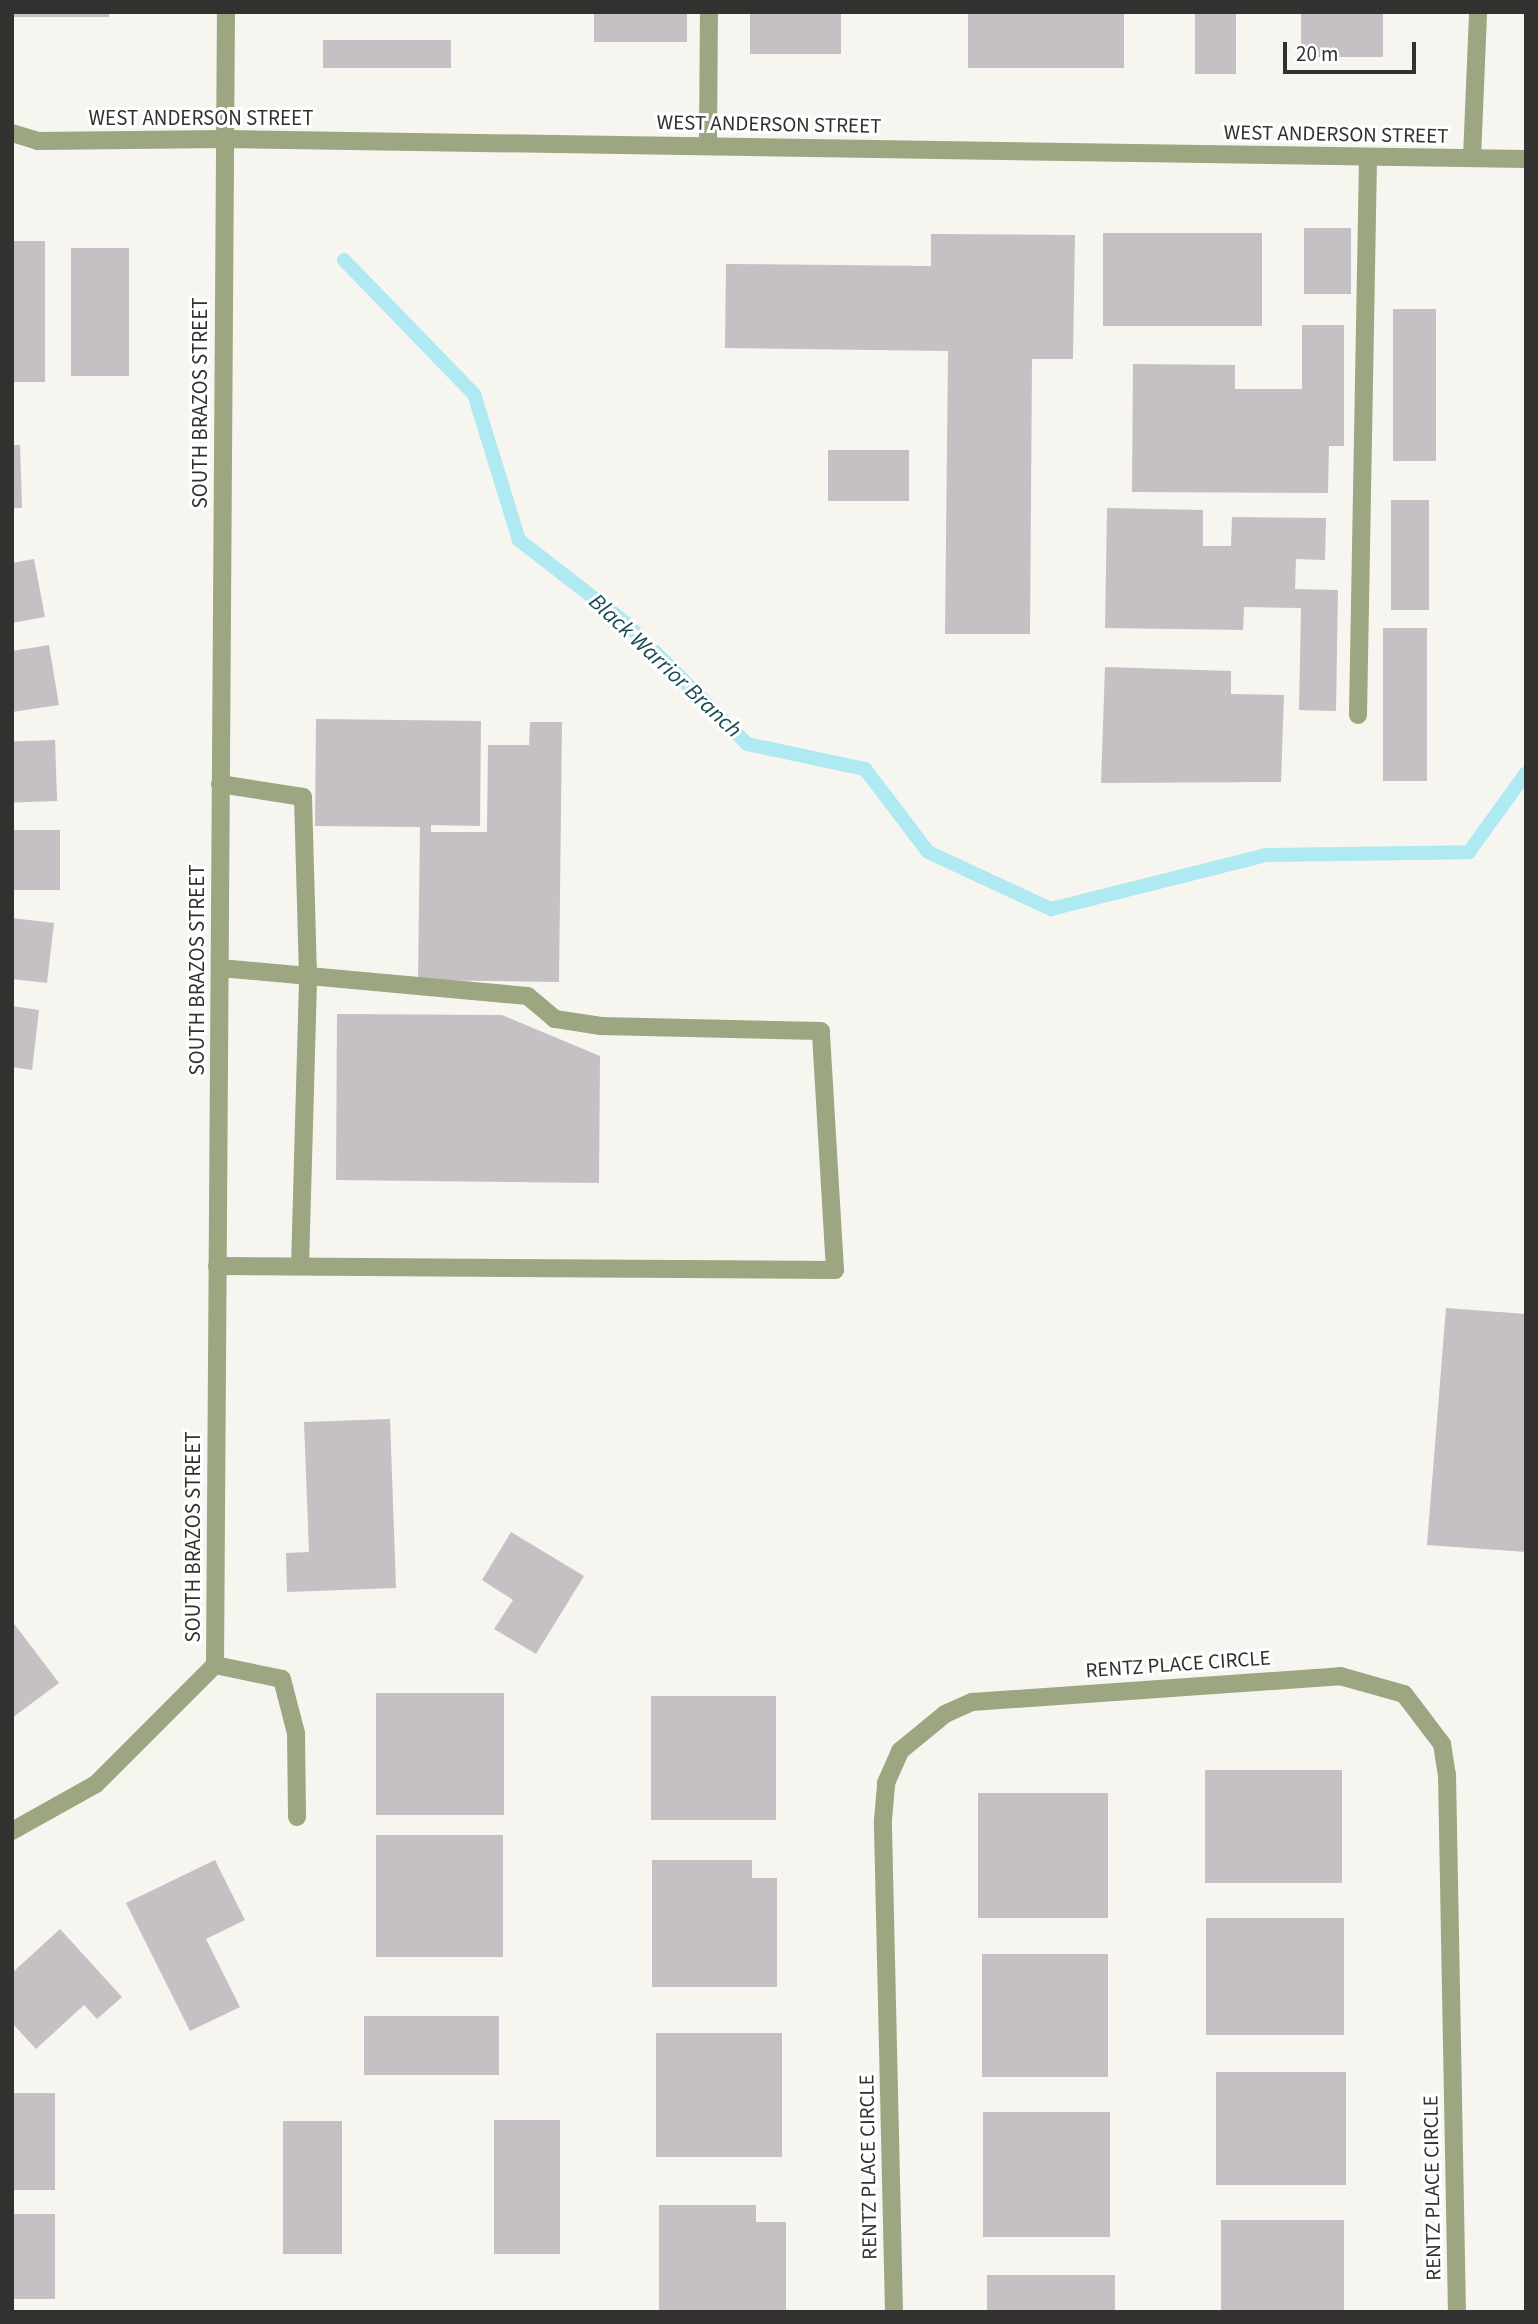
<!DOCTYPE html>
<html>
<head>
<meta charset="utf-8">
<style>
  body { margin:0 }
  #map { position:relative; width:1538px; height:2324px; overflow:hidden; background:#f6f5f0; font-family:"Source Sans 3",sans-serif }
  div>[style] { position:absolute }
  .stream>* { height:14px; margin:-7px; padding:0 7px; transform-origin:7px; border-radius:7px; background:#afe9f1 }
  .building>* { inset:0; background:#c4c0c3; transform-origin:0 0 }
  .lane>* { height:18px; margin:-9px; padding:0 9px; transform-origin:9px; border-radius:9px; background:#9ca680 }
  .street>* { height:18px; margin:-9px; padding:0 9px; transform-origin:9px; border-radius:9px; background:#9ca680 }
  span { translate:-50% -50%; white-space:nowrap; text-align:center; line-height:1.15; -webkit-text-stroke:6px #fff; paint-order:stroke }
  .street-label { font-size:21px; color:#32312f }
  .water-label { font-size:23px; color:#174a50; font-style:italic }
  .frame { position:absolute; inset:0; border:14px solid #32312f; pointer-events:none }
  .scale { position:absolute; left:1283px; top:42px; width:133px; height:32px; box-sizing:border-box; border:4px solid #32312f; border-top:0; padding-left:9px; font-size:21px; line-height:24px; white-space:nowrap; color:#32312f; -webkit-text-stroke:5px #fff; paint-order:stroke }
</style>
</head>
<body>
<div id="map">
  <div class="stream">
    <i style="left:344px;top:260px;width:187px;rotate:45.9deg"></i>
    <i style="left:474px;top:394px;width:153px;rotate:72.9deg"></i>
    <i style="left:519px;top:540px;width:135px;rotate:37.8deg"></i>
    <i style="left:626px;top:623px;width:171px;rotate:45deg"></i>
    <i style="left:747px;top:744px;width:121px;rotate:12deg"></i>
    <i style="left:865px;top:769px;width:104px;rotate:52.8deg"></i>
    <i style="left:928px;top:852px;width:136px;rotate:24.9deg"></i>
    <i style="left:1051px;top:909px;width:222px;rotate:-14.1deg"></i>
    <i style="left:1266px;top:855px;width:203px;rotate:-0.8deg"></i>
    <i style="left:1469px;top:852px;width:97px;rotate:-54.2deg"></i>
  </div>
  <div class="building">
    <i style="left:12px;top:12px;width:97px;height:5px"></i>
    <i style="left:594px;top:12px;width:93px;height:30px"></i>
    <i style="left:750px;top:12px;width:91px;height:42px"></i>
    <i style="left:968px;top:12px;width:156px;height:56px"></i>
    <i style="left:1195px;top:12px;width:41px;height:62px"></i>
    <i style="left:1301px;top:12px;width:82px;height:45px"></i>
    <i style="left:323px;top:40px;width:128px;height:28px"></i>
    <i style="left:1304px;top:228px;width:47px;height:66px"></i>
    <i style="left:1103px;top:233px;width:159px;height:93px"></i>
    <i style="clip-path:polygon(931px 234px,1075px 235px,1073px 359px,1032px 359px,1030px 634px,945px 634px,948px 351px,725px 348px,726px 264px,931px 266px)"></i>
    <i style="left:12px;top:241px;width:33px;height:141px"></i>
    <i style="left:71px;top:248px;width:58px;height:128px"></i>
    <i style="left:1393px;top:309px;width:43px;height:152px"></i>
    <i style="clip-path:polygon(1302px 325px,1344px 325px,1344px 446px,1329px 446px,1328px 493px,1132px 492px,1133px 364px,1235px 365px,1235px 389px,1302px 389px)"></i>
    <i style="clip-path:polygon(12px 445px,20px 445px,22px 508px,12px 508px)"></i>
    <i style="left:828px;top:450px;width:81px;height:51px"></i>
    <i style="left:1391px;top:500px;width:38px;height:110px"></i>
    <i style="clip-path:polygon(1107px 508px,1203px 510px,1203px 546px,1231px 546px,1232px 517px,1326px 518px,1325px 560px,1296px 559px,1295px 589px,1338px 590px,1336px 711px,1299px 710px,1301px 608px,1244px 607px,1243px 630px,1105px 628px)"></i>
    <i style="clip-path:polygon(34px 559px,45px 617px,12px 623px,12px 563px)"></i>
    <i style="left:1383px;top:628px;width:44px;height:153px"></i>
    <i style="clip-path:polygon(49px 645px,59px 705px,12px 712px,12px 651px)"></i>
    <i style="clip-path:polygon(1105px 667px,1231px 671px,1231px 694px,1284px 695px,1281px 782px,1101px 783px)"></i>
    <i style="clip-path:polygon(316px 719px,481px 721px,480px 826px,431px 825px,431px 832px,487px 832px,488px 745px,529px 745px,530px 722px,562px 722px,559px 982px,418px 980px,420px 827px,315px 826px)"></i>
    <i style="left:55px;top:740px;width:61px;height:43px;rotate:88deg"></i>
    <i style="left:12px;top:830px;width:48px;height:60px"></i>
    <i style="clip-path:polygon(12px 918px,54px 923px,47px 983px,12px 979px)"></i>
    <i style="clip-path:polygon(12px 1006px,39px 1010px,32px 1070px,12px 1067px)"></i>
    <i style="clip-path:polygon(337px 1014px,502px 1015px,600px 1056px,599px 1183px,336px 1180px)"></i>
    <i style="clip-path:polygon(1446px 1308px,1526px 1314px,1526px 1552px,1427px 1545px)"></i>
    <i style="clip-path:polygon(390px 1419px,396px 1588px,287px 1592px,286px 1553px,309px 1552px,304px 1422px)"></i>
    <i style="clip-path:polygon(511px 1532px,584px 1576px,536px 1654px,494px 1629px,513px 1600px,482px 1580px)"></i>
    <i style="clip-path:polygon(12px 1621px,59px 1683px,12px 1718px)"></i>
    <i style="left:376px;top:1693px;width:128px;height:122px"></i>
    <i style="left:651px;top:1696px;width:125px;height:124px"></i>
    <i style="left:1205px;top:1770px;width:137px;height:113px"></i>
    <i style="left:978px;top:1793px;width:130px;height:125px"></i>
    <i style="left:376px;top:1835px;width:127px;height:122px"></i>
    <i style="clip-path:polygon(215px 1860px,245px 1920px,206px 1939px,240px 2007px,190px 2031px,126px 1903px)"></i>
    <i style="clip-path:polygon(652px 1860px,752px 1860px,752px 1878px,777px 1878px,777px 1987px,652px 1987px)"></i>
    <i style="left:1206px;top:1918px;width:138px;height:117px"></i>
    <i style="clip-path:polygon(60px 1929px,122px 1997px,97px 2019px,84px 2005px,36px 2049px,12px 2023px,12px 1973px)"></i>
    <i style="left:982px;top:1954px;width:126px;height:123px"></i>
    <i style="left:364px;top:2016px;width:135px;height:59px"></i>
    <i style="left:656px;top:2033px;width:126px;height:124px"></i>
    <i style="left:1216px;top:2072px;width:130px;height:113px"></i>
    <i style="left:12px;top:2093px;width:43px;height:97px"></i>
    <i style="left:983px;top:2112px;width:127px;height:125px"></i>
    <i style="left:494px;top:2120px;width:66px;height:134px"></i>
    <i style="left:283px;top:2121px;width:59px;height:133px"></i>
    <i style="clip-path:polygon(659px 2205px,756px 2205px,756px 2222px,786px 2222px,786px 2312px,659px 2312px)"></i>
    <i style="left:12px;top:2214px;width:43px;height:85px"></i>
    <i style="left:1221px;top:2220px;width:123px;height:92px"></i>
    <i style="left:987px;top:2275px;width:128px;height:37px"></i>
  </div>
  <div class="lane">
    <i style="left:708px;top:146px;width:134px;rotate:-89.6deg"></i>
    <i style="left:1358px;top:715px;width:558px;rotate:-88.97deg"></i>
    <i style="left:220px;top:784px;width:84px;rotate:8.9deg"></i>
    <i style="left:303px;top:797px;width:184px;rotate:88.4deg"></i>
    <i style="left:308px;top:981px;width:285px;rotate:91.6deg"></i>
    <i style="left:217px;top:1266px;width:618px;rotate:0.37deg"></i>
    <i style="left:835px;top:1270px;width:239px;rotate:-93.4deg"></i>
    <i style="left:821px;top:1031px;width:220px;rotate:-178.7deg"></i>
    <i style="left:601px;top:1026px;width:47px;rotate:-171.3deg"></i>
    <i style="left:555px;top:1019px;width:35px;rotate:-140deg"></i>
    <i style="left:528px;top:996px;width:309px;rotate:-174.8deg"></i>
  </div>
  <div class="street">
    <i style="left:12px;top:133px;width:27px;rotate:17deg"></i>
    <i style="left:38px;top:141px;width:187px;rotate:-0.6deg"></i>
    <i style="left:225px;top:139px;width:1301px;rotate:0.88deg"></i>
    <i style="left:1472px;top:158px;width:146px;rotate:-87.6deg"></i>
    <i style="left:215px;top:1665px;width:68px;rotate:11.8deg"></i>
    <i style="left:282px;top:1679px;width:56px;rotate:75.5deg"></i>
    <i style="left:296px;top:1733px;width:84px;rotate:89.3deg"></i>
    <i style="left:12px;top:1831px;width:96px;rotate:-29.2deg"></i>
    <i style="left:96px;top:1784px;width:168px;rotate:-45deg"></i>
    <i style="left:215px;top:1665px;width:1653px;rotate:-89.62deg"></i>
    <i style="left:894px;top:2312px;width:492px;rotate:-91.3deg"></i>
    <i style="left:883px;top:1820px;width:37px;rotate:-85deg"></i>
    <i style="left:886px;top:1783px;width:35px;rotate:-66deg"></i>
    <i style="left:900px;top:1751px;width:58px;rotate:-39.4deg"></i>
    <i style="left:945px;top:1714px;width:30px;rotate:-24deg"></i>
    <i style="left:972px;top:1702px;width:369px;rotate:-4deg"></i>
    <i style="left:1340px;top:1676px;width:66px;rotate:15.7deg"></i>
    <i style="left:1404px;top:1694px;width:63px;rotate:52.8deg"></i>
    <i style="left:1442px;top:1744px;width:30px;rotate:81deg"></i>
    <i style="left:1447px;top:1774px;width:538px;rotate:88.94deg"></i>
  </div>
  <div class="street-label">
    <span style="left:201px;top:118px">WEST ANDERSON STREET</span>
    <span style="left:769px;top:124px;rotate:1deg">WEST ANDERSON STREET</span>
    <span style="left:1336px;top:134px;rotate:1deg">WEST ANDERSON STREET</span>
    <span style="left:200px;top:403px;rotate:-90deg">SOUTH BRAZOS STREET</span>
    <span style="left:197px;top:970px;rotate:-90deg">SOUTH BRAZOS STREET</span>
    <span style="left:193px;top:1537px;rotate:-90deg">SOUTH BRAZOS STREET</span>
    <span style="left:1178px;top:1664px;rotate:-4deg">RENTZ PLACE CIRCLE</span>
    <span style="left:868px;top:2167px;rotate:-91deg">RENTZ PLACE CIRCLE</span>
    <span style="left:1432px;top:2188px;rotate:-91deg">RENTZ PLACE CIRCLE</span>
  </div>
  <div class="water-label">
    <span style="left:665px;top:666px;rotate:43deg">Black Warrior Branch</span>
  </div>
  <div class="frame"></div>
  <div class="scale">20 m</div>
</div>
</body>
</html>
